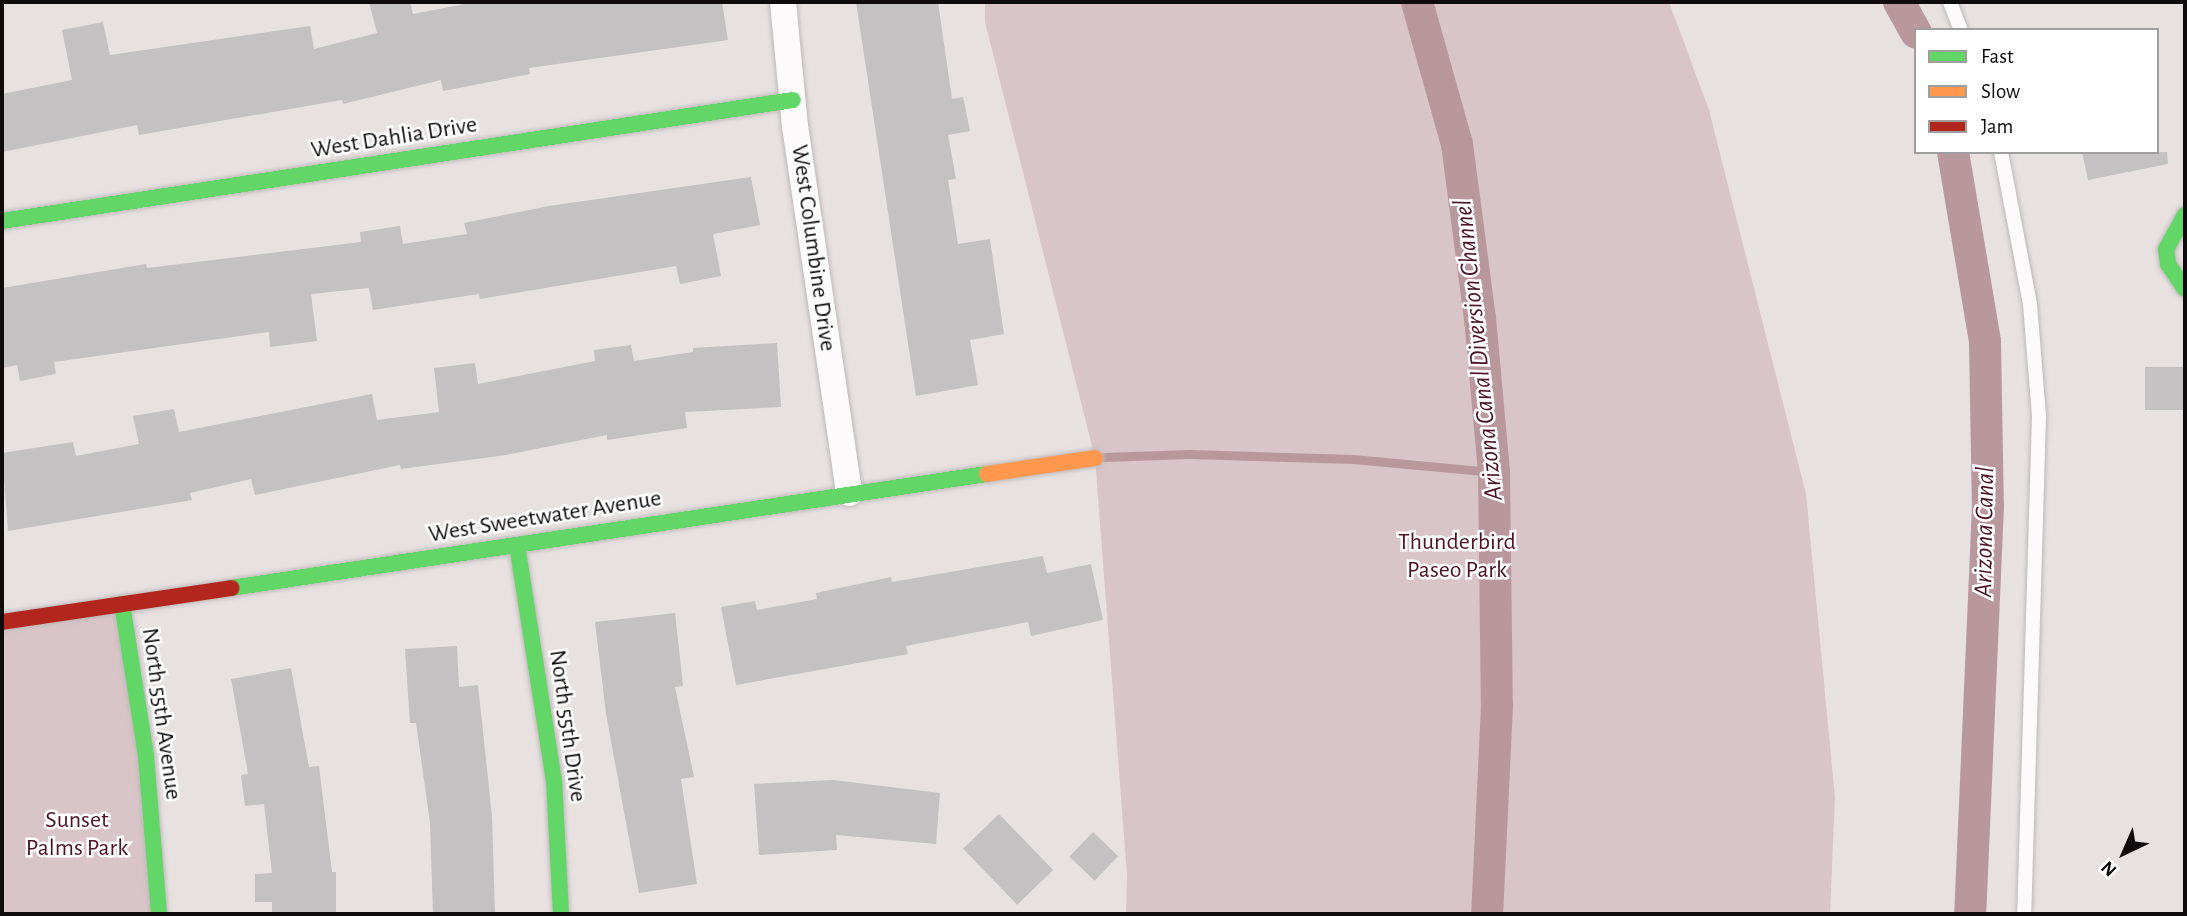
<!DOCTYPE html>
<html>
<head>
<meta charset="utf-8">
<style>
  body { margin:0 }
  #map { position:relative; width:2187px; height:916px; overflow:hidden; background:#e8e1e2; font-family:"Alegreya Sans",sans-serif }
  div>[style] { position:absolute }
  .green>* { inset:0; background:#d9c5c8 }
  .stream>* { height:9px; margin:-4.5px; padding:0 4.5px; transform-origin:4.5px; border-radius:4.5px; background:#b8989d }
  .canal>* { height:32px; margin:-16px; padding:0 16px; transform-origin:16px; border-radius:16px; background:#b8989d }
  .building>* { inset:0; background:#c3c1c1; transform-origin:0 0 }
  .roads { filter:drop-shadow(0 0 2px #beb9b9) drop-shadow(0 0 2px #beb9b9) }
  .lane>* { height:14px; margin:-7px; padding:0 7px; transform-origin:7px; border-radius:7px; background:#fcfafb }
  .street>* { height:26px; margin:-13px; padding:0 13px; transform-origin:13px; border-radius:13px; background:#fcfafb }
  .fast>* { height:16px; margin:-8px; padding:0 8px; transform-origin:8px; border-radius:8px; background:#63d668 }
  .slow>* { height:16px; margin:-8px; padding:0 8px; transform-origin:8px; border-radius:8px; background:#ff974d }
  .jam>* { height:16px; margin:-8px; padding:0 8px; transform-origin:8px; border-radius:8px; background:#b3261e }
  span { translate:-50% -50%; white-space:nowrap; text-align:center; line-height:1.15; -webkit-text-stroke:5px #fff; paint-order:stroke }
  .street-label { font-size:24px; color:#0f0b0c }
  .park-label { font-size:24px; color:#4c1323 }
  .water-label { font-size:26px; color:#4b1323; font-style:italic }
  .frame { position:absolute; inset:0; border:4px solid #0f0b0c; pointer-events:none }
  .legend { position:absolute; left:1914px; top:28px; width:245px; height:126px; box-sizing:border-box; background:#fff; border:2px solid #9f9d9e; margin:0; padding:9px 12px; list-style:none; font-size:21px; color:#0f0b0c }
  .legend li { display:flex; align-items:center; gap:14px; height:35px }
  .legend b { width:35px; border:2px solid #9f9d9e }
  .north { position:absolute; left:2089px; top:818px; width:70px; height:70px; -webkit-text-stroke:5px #fff; paint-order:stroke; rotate:224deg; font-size:19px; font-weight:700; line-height:28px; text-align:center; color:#0f0b0c }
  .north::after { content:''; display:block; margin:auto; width:24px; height:32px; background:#0f0b0c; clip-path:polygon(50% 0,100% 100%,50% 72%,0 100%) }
</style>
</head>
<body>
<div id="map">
  <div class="green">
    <i style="clip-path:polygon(985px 2px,1669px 2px,1709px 110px,1806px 494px,1835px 798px,1830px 914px,1126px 914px,1127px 876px,1095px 458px,985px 22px)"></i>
    <i style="clip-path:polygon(122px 604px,159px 914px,2px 914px,2px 622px)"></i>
  </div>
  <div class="stream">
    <i style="left:1104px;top:457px;width:86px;rotate:-2deg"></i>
    <i style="left:1190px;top:454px;width:163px;rotate:1.8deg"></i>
    <i style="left:1353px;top:459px;width:142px;rotate:5.3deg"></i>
  </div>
  <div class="canal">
    <i style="left:1417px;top:2px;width:148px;rotate:74.3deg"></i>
    <i style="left:1457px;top:144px;width:176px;rotate:82.5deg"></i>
    <i style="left:1480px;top:318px;width:155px;rotate:84.8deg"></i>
    <i style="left:1494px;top:472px;width:233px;rotate:89.3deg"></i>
    <i style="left:1497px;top:705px;width:209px;rotate:92.7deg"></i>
    <i style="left:1899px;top:2px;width:35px;rotate:61deg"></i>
    <i style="left:1953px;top:152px;width:193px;rotate:80.4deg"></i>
    <i style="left:1985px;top:342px;width:164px;rotate:89deg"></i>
    <i style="left:1988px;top:506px;width:408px;rotate:92.5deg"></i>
  </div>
  <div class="building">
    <i style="clip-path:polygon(369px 2px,410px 2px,413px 14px,475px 2px,722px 2px,728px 40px,529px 68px,530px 74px,443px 91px,441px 80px,343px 104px,342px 100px,139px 135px,137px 125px,2px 152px,2px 94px,72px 80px,62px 30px,103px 22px,110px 55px,310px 26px,314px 49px,377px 33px)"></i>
    <i style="clip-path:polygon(856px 2px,938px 2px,952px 99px,963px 97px,970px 131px,948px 135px,956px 179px,948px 180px,958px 244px,990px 239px,1004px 334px,970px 340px,978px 385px,916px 396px)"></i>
    <i style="clip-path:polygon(2082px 152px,2167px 152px,2168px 164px,2088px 180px)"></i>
    <i style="clip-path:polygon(751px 177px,760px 225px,713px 234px,721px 276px,680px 284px,676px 266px,480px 299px,479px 294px,373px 310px,369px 288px,311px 294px,317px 341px,270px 347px,269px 332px,54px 362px,56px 374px,20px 381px,17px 365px,2px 368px,2px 288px,146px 264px,147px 268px,361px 242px,360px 232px,400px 226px,403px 244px,467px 234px,464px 223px,549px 206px)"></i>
    <i style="clip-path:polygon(777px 343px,781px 407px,685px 412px,687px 428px,607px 440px,607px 435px,506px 455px,401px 469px,400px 465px,255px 495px,251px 479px,190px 493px,192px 500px,8px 531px,2px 453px,73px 442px,76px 456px,139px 444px,133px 416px,174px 409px,179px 432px,372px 394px,377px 420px,439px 412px,434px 368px,475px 363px,478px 384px,595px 361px,594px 350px,631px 345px,634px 361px,693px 352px,693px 348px)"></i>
    <i style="left:2185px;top:367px;width:43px;height:40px;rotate:90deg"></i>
    <i style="clip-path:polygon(1043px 556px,1047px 573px,1091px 564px,1103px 620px,1031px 636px,1028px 622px,906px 646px,908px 654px,736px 685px,721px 607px,755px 601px,757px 610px,817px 599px,816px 593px,891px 577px,892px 582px)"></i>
    <i style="clip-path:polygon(675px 613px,683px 686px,675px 687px,694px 777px,681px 779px,697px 884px,639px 893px,606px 714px,595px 622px)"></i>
    <i style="clip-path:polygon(457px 646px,459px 687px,478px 685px,492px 816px,495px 914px,433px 914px,430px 823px,416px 723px,410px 723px,405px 649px)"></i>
    <i style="clip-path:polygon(291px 668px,309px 767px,319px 766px,332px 872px,336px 872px,336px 914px,272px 914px,272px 902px,255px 902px,255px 874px,272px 873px,264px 804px,245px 806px,241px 775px,248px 774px,231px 679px)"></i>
    <i style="clip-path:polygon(833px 780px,940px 793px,936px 844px,836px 835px,837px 850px,759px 855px,754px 784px)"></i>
    <i style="left:999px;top:814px;width:78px;height:50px;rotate:46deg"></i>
    <i style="left:1093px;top:832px;width:35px;height:34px;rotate:44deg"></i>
  </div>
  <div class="roads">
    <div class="lane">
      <i style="left:1950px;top:2px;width:30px;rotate:69deg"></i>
      <i style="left:2001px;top:152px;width:155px;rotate:79.2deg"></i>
      <i style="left:2030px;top:304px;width:112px;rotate:85.4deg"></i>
      <i style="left:2039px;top:416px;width:498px;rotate:91.7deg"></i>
    </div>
    <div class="street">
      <i style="left:783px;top:2px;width:125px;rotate:84.5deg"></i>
      <i style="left:795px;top:126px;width:371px;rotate:81.6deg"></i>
    </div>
    <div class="fast">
      <i style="left:2185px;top:215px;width:39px;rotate:119deg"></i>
      <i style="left:2166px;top:249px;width:15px;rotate:82deg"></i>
      <i style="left:2168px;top:264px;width:30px;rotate:56deg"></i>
      <i style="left:2px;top:221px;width:800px;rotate:-8.7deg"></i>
      <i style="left:517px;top:545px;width:238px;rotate:81.1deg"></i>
      <i style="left:554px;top:780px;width:134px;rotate:87deg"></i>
      <i style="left:231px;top:588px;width:765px;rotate:-8.58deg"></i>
      <i style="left:122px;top:604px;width:154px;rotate:81deg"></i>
      <i style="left:146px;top:756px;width:159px;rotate:85.3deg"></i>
    </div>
    <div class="slow">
      <i style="left:987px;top:474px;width:109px;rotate:-8.4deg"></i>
    </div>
    <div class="jam">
      <i style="left:2px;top:622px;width:232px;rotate:-8.4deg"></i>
    </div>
  </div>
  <div class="street-label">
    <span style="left:394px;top:138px;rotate:-9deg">West Dahlia Drive</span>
    <span style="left:813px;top:248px;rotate:82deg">West Columbine Drive</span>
    <span style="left:545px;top:517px;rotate:-9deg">West Sweetwater Avenue</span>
    <span style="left:161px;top:714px;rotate:82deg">North 55th Avenue</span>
    <span style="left:567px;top:726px;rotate:82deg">North 55th Drive</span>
  </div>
  <div class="park-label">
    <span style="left:1457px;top:557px">Thunderbird<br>Paseo Park</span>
    <span style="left:77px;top:835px">Sunset<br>Palms Park</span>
  </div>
  <div class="water-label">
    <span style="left:1479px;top:350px;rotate:-96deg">Arizona Canal Diversion Channel</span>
    <span style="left:1985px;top:532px;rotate:-89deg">Arizona Canal</span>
  </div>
  <div class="frame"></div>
  <ul class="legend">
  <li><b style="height:9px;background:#63d668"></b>Fast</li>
  <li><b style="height:9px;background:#ff974d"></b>Slow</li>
  <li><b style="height:9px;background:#b3261e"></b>Jam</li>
  </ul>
  <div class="north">N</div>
</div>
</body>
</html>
